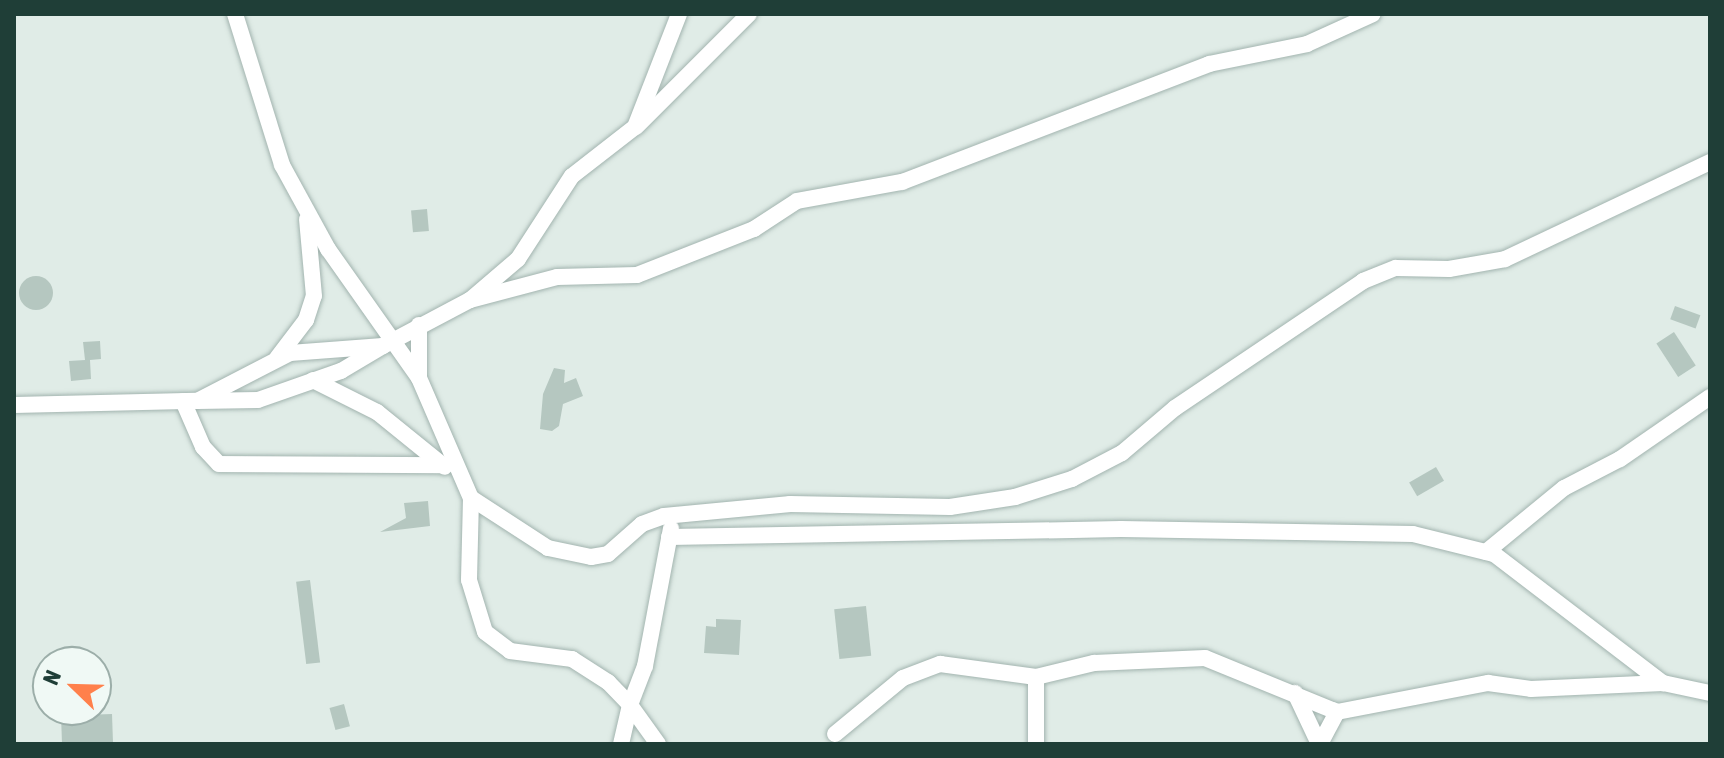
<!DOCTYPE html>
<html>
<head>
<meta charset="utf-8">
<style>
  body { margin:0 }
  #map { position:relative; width:1724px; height:758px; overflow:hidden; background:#e0ece7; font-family:"Asap Condensed",sans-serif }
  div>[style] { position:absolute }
  .building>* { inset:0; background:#b5c7c0; transform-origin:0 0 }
  .round { border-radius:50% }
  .roads { filter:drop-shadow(0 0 2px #a2b4af) drop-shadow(0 0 2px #a2b4af) }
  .minor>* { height:16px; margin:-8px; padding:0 8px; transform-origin:8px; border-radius:8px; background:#fff }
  span { translate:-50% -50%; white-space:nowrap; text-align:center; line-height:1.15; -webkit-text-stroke:8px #f0f9f5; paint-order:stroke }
  .frame { position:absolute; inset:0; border:16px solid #1f3e37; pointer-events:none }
  .north { position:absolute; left:32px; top:646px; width:80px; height:80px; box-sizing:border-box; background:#f0f9f5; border:2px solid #9caea9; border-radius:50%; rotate:293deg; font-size:22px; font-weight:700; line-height:32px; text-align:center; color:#1f3e37 }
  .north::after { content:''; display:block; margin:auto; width:28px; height:36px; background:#ff804b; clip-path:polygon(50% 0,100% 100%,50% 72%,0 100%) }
</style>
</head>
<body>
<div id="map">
  <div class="building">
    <i style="left:427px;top:209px;width:22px;height:16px;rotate:85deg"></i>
    <i class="round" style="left:19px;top:276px;width:34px;height:34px"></i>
    <i style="left:1675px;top:306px;width:27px;height:14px;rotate:20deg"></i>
    <i style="left:1674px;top:332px;width:40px;height:21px;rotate:57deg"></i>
    <i style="clip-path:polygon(100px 341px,101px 359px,90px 360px,91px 379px,71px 381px,69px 361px,85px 360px,83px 342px)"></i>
    <i style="clip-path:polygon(554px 368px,565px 370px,564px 383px,576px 378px,583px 396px,563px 404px,559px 426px,552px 431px,540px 429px,543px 394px)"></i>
    <i style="left:1436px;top:467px;width:16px;height:31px;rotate:60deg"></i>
    <i style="clip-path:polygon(428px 501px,430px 526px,380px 532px,406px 518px,404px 503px)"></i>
    <i style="left:310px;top:580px;width:83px;height:14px;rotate:83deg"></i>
    <i style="left:866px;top:606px;width:50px;height:32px;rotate:84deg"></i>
    <i style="clip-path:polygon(716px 619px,741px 620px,739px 655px,704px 653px,706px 626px,716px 627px)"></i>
    <i style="left:344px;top:704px;width:23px;height:15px;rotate:75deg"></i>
    <i style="left:112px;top:714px;width:30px;height:51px;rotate:88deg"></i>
  </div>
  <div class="roads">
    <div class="minor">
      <i style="left:235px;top:14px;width:158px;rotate:72.7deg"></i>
      <i style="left:282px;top:165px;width:96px;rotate:61.3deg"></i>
      <i style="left:328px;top:249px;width:158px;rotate:54.8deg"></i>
      <i style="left:419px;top:378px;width:131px;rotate:66.6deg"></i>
      <i style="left:471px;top:498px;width:82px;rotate:91.4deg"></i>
      <i style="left:469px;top:580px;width:54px;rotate:72.9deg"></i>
      <i style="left:485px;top:632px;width:31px;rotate:37deg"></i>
      <i style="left:510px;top:651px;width:63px;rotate:7.4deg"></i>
      <i style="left:572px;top:659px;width:43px;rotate:32.6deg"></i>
      <i style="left:608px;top:682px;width:32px;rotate:46deg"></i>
      <i style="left:630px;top:705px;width:40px;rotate:103deg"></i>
      <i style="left:637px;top:126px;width:158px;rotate:-45deg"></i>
      <i style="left:470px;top:300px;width:90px;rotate:-14.8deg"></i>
      <i style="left:557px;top:277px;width:80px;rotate:-1.4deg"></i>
      <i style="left:637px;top:275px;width:126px;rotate:-21.5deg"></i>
      <i style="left:754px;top:229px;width:51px;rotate:-33.1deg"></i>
      <i style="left:797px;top:201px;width:107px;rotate:-10.3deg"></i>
      <i style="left:902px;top:182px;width:329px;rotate:-21deg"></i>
      <i style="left:1209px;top:64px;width:100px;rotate:-11.5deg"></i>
      <i style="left:1307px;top:44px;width:72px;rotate:-24.4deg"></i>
      <i style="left:419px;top:325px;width:53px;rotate:90deg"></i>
      <i style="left:277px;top:358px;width:48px;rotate:-52.7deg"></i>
      <i style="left:306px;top:320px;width:25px;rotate:-72deg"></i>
      <i style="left:314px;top:296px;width:77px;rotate:-95.2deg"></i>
      <i style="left:313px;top:380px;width:72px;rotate:26.6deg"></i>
      <i style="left:377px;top:412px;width:87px;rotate:39deg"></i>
      <i style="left:183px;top:401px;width:50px;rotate:66.5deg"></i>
      <i style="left:203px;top:447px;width:23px;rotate:47deg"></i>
      <i style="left:219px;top:464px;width:223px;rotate:0.3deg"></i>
      <i style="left:197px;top:401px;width:61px;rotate:-0.9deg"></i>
      <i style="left:258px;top:400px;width:88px;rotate:-19.3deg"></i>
      <i style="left:341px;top:371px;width:49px;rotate:-30.8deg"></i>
      <i style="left:14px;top:405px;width:183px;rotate:-1.3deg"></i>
      <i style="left:197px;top:401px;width:105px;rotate:-27.3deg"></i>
      <i style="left:290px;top:353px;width:93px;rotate:-4.3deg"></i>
      <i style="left:383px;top:346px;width:98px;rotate:-27.9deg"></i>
      <i style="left:470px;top:300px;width:63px;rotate:-40.5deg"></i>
      <i style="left:518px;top:259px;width:99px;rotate:-57deg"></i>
      <i style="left:572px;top:176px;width:80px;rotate:-37.9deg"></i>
      <i style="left:635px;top:127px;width:121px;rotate:-68.7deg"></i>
      <i style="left:471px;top:498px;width:92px;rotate:33deg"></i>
      <i style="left:548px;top:548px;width:44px;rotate:11.8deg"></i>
      <i style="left:591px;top:557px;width:17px;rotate:-10deg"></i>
      <i style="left:608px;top:554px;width:45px;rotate:-41.4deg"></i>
      <i style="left:642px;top:524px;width:23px;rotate:-20deg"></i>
      <i style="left:664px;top:516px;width:127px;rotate:-5.4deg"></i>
      <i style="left:790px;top:504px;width:160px;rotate:1.1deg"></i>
      <i style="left:950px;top:507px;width:66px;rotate:-8.7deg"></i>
      <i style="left:1015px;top:497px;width:60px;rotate:-17.5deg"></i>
      <i style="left:1072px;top:479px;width:56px;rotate:-27.5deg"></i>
      <i style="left:1122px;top:453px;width:70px;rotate:-40.3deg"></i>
      <i style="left:1175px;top:408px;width:227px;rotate:-34deg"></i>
      <i style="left:1363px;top:281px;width:35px;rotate:-22deg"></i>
      <i style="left:1396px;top:268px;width:53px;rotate:1.1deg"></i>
      <i style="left:1449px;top:269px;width:57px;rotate:-10.1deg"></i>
      <i style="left:1505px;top:259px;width:227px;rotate:-25.3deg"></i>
      <i style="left:669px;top:537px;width:452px;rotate:-1deg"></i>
      <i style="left:1121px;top:529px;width:292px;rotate:1deg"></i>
      <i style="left:1413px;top:534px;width:83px;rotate:13.9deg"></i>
      <i style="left:1494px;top:554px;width:213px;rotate:37.4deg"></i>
      <i style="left:1486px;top:552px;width:101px;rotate:-39.4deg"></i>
      <i style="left:1564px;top:488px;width:63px;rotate:-27.4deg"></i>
      <i style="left:1620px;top:459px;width:109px;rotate:-34.6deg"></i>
      <i style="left:1036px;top:677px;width:67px;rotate:90deg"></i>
      <i style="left:1295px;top:693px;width:56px;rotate:64.8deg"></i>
      <i style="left:835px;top:734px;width:88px;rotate:-39.5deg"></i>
      <i style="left:903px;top:678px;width:40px;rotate:-21deg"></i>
      <i style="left:940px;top:664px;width:97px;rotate:7.7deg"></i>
      <i style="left:1036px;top:677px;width:60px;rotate:-13.6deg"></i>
      <i style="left:1094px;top:663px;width:111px;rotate:-2.6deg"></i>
      <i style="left:1205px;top:658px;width:143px;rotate:22.2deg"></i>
      <i style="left:1337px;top:712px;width:154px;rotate:-10.9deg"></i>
      <i style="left:1488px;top:683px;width:43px;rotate:7.9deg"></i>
      <i style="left:1531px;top:689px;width:132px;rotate:-2.6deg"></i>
      <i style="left:1663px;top:683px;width:48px;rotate:12deg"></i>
      <i style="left:658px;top:744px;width:48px;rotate:-125.7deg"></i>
      <i style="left:630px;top:705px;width:42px;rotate:-69deg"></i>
      <i style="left:645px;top:666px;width:140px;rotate:-79.3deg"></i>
      <i style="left:1320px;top:744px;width:36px;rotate:-62deg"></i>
    </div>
  </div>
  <div class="frame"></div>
  <div class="north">N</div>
</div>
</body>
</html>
